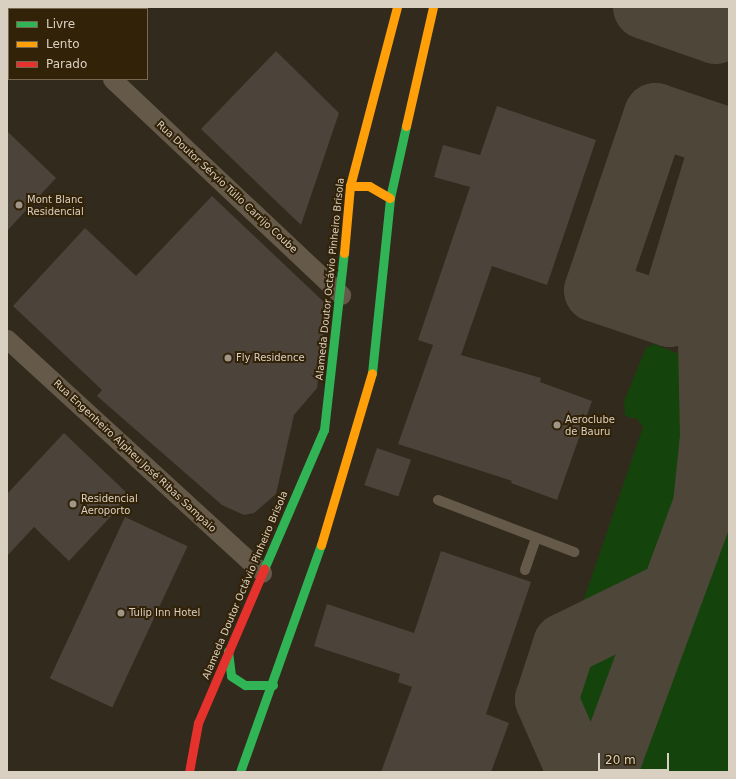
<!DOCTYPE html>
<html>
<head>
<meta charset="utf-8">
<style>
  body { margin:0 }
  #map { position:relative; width:736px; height:779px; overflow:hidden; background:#322a1c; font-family:"DejaVu Sans",sans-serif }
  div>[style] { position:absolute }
  .green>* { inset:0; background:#15430c }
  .taxiway>* { height:63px; margin:-31.5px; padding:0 31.5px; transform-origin:31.5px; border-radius:31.5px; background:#4e4639 }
  .building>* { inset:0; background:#4c433a; transform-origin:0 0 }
  .lane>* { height:10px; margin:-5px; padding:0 5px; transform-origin:5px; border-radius:5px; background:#655a49 }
  .street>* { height:19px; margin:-9.5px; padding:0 9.5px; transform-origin:9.5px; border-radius:9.5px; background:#655a49 }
  .fast>* { height:9px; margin:-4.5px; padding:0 4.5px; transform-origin:4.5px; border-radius:4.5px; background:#30b455 }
  .slow>* { height:9px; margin:-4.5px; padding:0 4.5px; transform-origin:4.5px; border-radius:4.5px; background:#ff9f0a }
  .jam>* { height:9px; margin:-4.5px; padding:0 4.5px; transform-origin:4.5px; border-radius:4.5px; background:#e5322d }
  .dots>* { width:11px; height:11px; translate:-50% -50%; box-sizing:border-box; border:2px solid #312208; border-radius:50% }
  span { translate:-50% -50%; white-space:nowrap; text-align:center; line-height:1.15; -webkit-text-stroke:4px #312208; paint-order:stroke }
  .street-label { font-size:10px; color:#dad0c2 }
  .poi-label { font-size:10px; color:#dad0c2 }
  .left { translate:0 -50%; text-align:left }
  .frame { position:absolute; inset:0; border:8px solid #dad0c2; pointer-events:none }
  .legend { position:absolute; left:8px; top:8px; width:140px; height:72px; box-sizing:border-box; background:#312208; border:1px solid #756852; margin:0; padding:5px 7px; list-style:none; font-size:12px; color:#dad0c2 }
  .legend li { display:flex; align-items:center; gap:8px; height:20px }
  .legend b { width:20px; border:1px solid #756852 }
  .scale { position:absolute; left:598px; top:753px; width:71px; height:18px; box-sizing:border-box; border:2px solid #dad0c2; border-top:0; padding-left:5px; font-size:12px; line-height:14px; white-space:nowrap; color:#dad0c2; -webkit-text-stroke:3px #312208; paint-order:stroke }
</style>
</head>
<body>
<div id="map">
  <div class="green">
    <i style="clip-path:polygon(729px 246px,729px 772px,620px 772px,726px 495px)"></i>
    <i style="clip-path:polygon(654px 344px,692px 359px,696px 369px,699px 439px,696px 484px,669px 569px,661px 581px,593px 617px,586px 609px,584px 599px,643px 427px,637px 419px,625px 416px,624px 401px,646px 348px)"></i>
    <i style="clip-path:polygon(646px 624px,650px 630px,593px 769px,585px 768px,554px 700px,563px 662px,568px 656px)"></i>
  </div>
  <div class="taxiway">
    <i style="left:644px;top:7px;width:75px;rotate:19.4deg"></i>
    <i style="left:715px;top:32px;width:27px;rotate:-70deg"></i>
    <i style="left:655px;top:114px;width:72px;rotate:18.7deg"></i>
    <i style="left:723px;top:137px;width:186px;rotate:106.9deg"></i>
    <i style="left:669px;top:315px;width:78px;rotate:-161.3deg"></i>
    <i style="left:595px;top:290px;width:186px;rotate:-71.2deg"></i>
    <i style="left:578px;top:772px;width:80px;rotate:-113.7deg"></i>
    <i style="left:546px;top:699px;width:58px;rotate:-71.9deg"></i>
    <i style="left:564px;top:644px;width:120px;rotate:-26.1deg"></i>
    <i style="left:605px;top:772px;width:286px;rotate:-69.7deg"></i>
    <i style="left:704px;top:504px;width:68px;rotate:-84.1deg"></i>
    <i style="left:711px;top:436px;width:243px;rotate:-91.2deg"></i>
  </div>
  <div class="building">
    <i style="clip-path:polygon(276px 51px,339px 113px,301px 225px,201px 129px)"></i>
    <i style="clip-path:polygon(497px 106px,596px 140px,547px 285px,492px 266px,461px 355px,541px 378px,540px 382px,592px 401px,557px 500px,511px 483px,512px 481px,398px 444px,433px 345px,418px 340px,470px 187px,434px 177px,443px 145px,480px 155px)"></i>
    <i style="clip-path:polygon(7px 131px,56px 178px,7px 231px)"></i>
    <i style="clip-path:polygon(212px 196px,327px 305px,323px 317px,324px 331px,317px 388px,294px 415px,276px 494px,254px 513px,244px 515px,222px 505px,97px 396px,102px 390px,13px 306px,85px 228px,136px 276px)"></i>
    <i style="clip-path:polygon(64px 433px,130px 496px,69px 561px,34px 527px,7px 556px,7px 494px)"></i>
    <i style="left:377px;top:448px;width:36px;height:39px;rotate:19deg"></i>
    <i style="left:125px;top:517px;width:69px;height:178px;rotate:25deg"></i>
    <i style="clip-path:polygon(441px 551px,531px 582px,486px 714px,509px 723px,491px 772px,381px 772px,412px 687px,398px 682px,400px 674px,314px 646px,327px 604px,414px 633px)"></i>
  </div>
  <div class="lane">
    <i style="left:438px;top:500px;width:146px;rotate:20.9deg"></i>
    <i style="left:525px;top:570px;width:34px;rotate:-71deg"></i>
  </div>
  <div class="street">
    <i style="left:36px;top:7px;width:3px;rotate:45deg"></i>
    <i style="left:112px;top:79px;width:315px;rotate:43.3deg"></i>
    <i style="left:7px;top:339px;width:346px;rotate:42.5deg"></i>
  </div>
  <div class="fast">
    <i style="left:372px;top:373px;width:176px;rotate:-84.1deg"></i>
    <i style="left:390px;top:198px;width:74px;rotate:-77.5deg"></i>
    <i style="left:264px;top:569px;width:151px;rotate:-66.7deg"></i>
    <i style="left:324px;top:430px;width:178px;rotate:-83.6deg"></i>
    <i style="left:228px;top:651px;width:25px;rotate:83deg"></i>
    <i style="left:231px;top:676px;width:17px;rotate:33deg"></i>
    <i style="left:245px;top:685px;width:28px"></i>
    <i style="left:240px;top:772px;width:241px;rotate:-70.4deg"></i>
  </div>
  <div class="slow">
    <i style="left:406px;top:126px;width:122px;rotate:-77.2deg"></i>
    <i style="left:350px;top:186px;width:19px"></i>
    <i style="left:369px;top:186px;width:24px;rotate:30deg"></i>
    <i style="left:344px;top:253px;width:67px;rotate:-84.9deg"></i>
    <i style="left:350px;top:186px;width:185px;rotate:-75.3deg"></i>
    <i style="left:321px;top:545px;width:179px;rotate:-73.5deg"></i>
  </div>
  <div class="jam">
    <i style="left:189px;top:772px;width:50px;rotate:-79.6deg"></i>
    <i style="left:198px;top:723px;width:168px;rotate:-66.8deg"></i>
  </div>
  <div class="dots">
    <i style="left:19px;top:205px;background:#9f9688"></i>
    <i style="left:228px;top:358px;background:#9f9688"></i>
    <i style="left:557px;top:425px;background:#9f9688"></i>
    <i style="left:73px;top:504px;background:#9f9688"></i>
    <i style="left:121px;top:613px;background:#9f9688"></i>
  </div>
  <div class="street-label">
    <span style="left:227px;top:187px;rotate:43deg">Rua Doutor Sérvio Túlio Carrijo Coube</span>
    <span style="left:330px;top:279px;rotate:-84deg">Alameda Doutor Octávio Pinheiro Brisola</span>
    <span style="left:135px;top:456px;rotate:43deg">Rua Engenheiro Alpheu José Ribas Sampaio</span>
    <span style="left:245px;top:585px;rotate:-67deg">Alameda Doutor Octávio Pinheiro Brisola</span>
  </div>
  <div class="poi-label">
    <span class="left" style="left:27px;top:205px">Mont Blanc<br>Residencial</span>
    <span class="left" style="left:236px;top:358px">Fly Residence</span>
    <span class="left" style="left:565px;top:425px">Aeroclube<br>de Bauru</span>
    <span class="left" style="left:81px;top:504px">Residencial<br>Aeroporto</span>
    <span class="left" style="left:129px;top:613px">Tulip Inn Hotel</span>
  </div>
  <div class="frame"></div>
  <ul class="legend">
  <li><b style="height:5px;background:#30b455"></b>Livre</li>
  <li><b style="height:5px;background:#ff9f0a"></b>Lento</li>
  <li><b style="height:5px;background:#e5322d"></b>Parado</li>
  </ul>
  <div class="scale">20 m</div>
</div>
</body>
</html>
